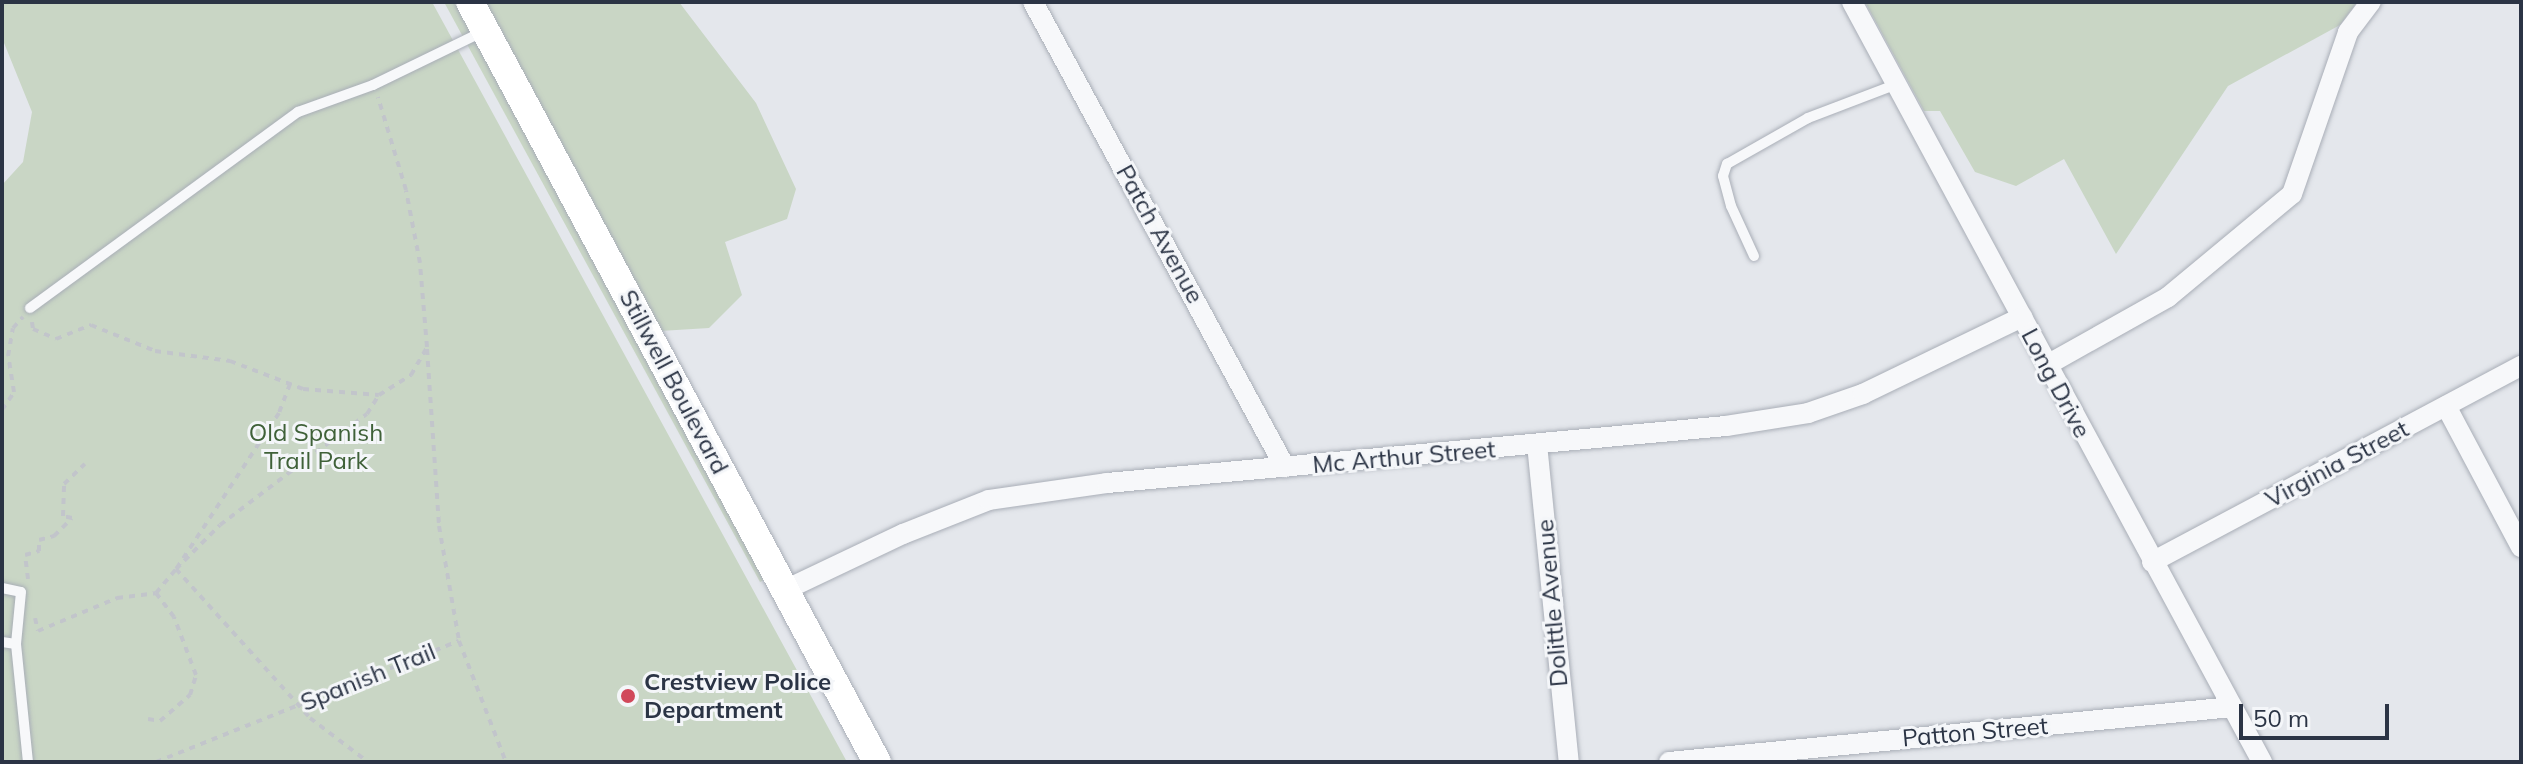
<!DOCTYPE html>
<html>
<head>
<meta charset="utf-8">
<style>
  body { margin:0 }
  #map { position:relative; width:2523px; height:764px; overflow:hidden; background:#e4e7ec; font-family:Mulish,sans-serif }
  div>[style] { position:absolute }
  .green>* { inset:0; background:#c9d6c5 }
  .path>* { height:4px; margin-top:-2px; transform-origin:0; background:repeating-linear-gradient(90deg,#c2c5cb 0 6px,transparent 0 12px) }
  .roads { filter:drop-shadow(0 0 2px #a9aeb7) drop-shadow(0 0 2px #a9aeb7) }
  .lane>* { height:10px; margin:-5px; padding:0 5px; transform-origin:5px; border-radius:5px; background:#f7f8fa }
  .street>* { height:20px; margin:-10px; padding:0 10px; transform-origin:10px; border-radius:10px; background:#f7f8fa }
  .secondary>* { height:28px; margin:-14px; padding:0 14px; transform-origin:14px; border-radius:14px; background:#fff }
  .dots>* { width:22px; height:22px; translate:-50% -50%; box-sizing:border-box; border:4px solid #f4f6f9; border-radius:50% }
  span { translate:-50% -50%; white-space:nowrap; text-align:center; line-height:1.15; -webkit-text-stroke:6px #f4f6f9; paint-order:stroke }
  .street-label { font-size:24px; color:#2b3445 }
  .park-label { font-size:24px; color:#3f6138 }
  .poi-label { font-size:24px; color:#2b3445; font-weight:700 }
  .left { translate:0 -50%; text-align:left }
  .frame { position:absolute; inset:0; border:4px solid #2b3445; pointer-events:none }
  .scale { position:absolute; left:2239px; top:704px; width:150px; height:36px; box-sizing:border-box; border:4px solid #2b3445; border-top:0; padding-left:10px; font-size:24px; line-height:28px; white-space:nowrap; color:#2b3445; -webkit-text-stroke:6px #f4f6f9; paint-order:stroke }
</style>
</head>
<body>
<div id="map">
  <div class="green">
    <i style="clip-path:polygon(2px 2px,432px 2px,847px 762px,2px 762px,2px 185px,23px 162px,32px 112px,2px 38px)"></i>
    <i style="clip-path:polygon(444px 2px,457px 2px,766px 579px,760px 582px)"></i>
    <i style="clip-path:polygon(483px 2px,679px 2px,756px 103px,796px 189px,787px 219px,725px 242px,742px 295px,709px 328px,660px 331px)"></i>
    <i style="clip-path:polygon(1865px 2px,2357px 2px,2340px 25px,2228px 86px,2116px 254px,2064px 159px,2016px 186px,1975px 172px,1940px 111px,1924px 111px)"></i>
  </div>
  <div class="path">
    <i style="left:32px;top:322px;width:7px;rotate:82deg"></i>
    <i style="left:33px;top:329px;width:25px;rotate:23deg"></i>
    <i style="left:56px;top:339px;width:38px;rotate:-22deg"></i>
    <i style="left:91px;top:325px;width:69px;rotate:22.1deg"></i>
    <i style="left:155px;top:351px;width:76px;rotate:7.6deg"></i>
    <i style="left:230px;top:361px;width:78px;rotate:21deg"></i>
    <i style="left:303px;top:389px;width:76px;rotate:4.5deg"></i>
    <i style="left:379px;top:395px;width:38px;rotate:-32deg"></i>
    <i style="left:411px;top:375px;width:32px;rotate:-60deg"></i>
    <i style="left:427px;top:347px;width:84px;rotate:-94.8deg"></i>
    <i style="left:420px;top:263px;width:74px;rotate:-100.9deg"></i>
    <i style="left:406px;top:190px;width:97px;rotate:-106.8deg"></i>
    <i style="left:427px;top:349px;width:177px;rotate:86.1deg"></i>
    <i style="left:439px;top:526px;width:117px;rotate:80.1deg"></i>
    <i style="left:290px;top:384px;width:31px;rotate:111deg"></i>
    <i style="left:279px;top:413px;width:187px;rotate:123.4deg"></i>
    <i style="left:176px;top:569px;width:62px;rotate:-45deg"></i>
    <i style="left:220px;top:525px;width:184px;rotate:-37.1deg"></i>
    <i style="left:367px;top:414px;width:22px;rotate:-58deg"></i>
    <i style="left:2px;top:410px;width:22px;rotate:-56deg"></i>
    <i style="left:14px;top:392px;width:36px;rotate:-99deg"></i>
    <i style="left:8px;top:356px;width:28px;rotate:-80deg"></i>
    <i style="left:13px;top:328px;width:15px;rotate:-48deg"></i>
    <i style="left:28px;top:579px;width:24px;rotate:-97deg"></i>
    <i style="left:25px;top:555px;width:15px;rotate:-16deg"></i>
    <i style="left:39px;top:551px;width:11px;rotate:-90deg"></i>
    <i style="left:39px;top:540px;width:16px;rotate:-15deg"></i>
    <i style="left:54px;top:536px;width:25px;rotate:-45deg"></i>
    <i style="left:72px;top:518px;width:9px;rotate:-167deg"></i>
    <i style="left:63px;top:516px;width:32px;rotate:-88deg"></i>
    <i style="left:64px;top:484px;width:29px;rotate:-44deg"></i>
    <i style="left:35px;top:618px;width:13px;rotate:77deg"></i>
    <i style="left:38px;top:631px;width:86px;rotate:-22.7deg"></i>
    <i style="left:117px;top:598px;width:39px;rotate:-7deg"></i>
    <i style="left:148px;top:719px;width:12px;rotate:9deg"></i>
    <i style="left:160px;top:721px;width:40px;rotate:-41deg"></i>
    <i style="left:190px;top:695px;width:21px;rotate:-73deg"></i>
    <i style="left:196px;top:675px;width:62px;rotate:-110.8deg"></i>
    <i style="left:174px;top:617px;width:30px;rotate:-127deg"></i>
    <i style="left:156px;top:593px;width:31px;rotate:-50deg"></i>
    <i style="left:176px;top:569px;width:200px;rotate:48deg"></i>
    <i style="left:310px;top:718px;width:73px;rotate:37.2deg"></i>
    <i style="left:156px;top:762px;width:326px;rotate:-21.8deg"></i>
    <i style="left:459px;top:641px;width:130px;rotate:68.8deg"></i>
  </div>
  <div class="roads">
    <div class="lane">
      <i style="left:1754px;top:256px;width:55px;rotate:-114.7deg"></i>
      <i style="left:1731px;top:206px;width:31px;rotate:-105deg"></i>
      <i style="left:1723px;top:176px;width:13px;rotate:-72deg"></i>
      <i style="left:1727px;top:164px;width:93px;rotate:-29.6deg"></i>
      <i style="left:1808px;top:118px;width:95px;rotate:-20.9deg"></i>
      <i style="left:30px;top:308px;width:332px;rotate:-36.2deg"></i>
      <i style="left:298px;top:112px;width:80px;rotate:-19.8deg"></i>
      <i style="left:373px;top:85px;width:123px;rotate:-25.9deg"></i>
      <i style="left:2px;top:588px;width:19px;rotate:12deg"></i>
      <i style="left:21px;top:592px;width:52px;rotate:95.5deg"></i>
      <i style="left:16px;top:644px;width:119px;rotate:84.2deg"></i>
      <i style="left:2px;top:642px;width:14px;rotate:8deg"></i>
    </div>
    <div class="street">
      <i style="left:1033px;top:2px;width:529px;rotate:61.55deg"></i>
      <i style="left:1852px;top:2px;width:864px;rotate:61.65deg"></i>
      <i style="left:2047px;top:365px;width:139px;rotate:-29.3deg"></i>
      <i style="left:2168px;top:297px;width:161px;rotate:-39.7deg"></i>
      <i style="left:2292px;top:194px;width:171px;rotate:-70.9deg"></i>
      <i style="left:2348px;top:32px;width:38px;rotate:-53deg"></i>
      <i style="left:2446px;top:406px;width:160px;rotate:62deg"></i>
      <i style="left:1537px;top:444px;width:320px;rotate:84.3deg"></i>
      <i style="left:2152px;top:562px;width:418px;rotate:-28deg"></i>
      <i style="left:785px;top:590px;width:131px;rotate:-25.4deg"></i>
      <i style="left:903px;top:534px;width:92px;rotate:-21.6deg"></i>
      <i style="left:989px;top:500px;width:119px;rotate:-8.2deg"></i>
      <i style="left:1107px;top:483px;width:622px;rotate:-5.26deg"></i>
      <i style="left:1726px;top:426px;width:83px;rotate:-9deg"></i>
      <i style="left:1808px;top:413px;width:58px;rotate:-19.1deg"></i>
      <i style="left:1863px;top:394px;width:177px;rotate:-25.8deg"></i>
      <i style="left:1669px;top:762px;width:566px;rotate:-5.58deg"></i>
    </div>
    <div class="secondary">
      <i style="left:470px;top:2px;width:862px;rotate:61.83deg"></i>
    </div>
  </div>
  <div class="dots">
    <i style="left:628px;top:696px;background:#d1495b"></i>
  </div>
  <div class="street-label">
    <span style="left:1160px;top:234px;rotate:61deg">Patch Avenue</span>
    <span style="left:674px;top:382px;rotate:62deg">Stillwell Boulevard</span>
    <span style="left:2056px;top:383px;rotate:62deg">Long Drive</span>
    <span style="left:1404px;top:457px;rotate:-5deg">Mc Arthur Street</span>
    <span style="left:2337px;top:464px;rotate:-28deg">Virginia Street</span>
    <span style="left:1552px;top:603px;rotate:-95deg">Dolittle Avenue</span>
    <span style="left:368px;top:677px;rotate:-22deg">Spanish Trail</span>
    <span style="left:1975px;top:732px;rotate:-5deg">Patton Street</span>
  </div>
  <div class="park-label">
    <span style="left:316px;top:447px">Old Spanish<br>Trail Park</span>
  </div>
  <div class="poi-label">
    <span class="left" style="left:644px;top:696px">Crestview Police<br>Department</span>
  </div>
  <div class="frame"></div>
  <div class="scale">50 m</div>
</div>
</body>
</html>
